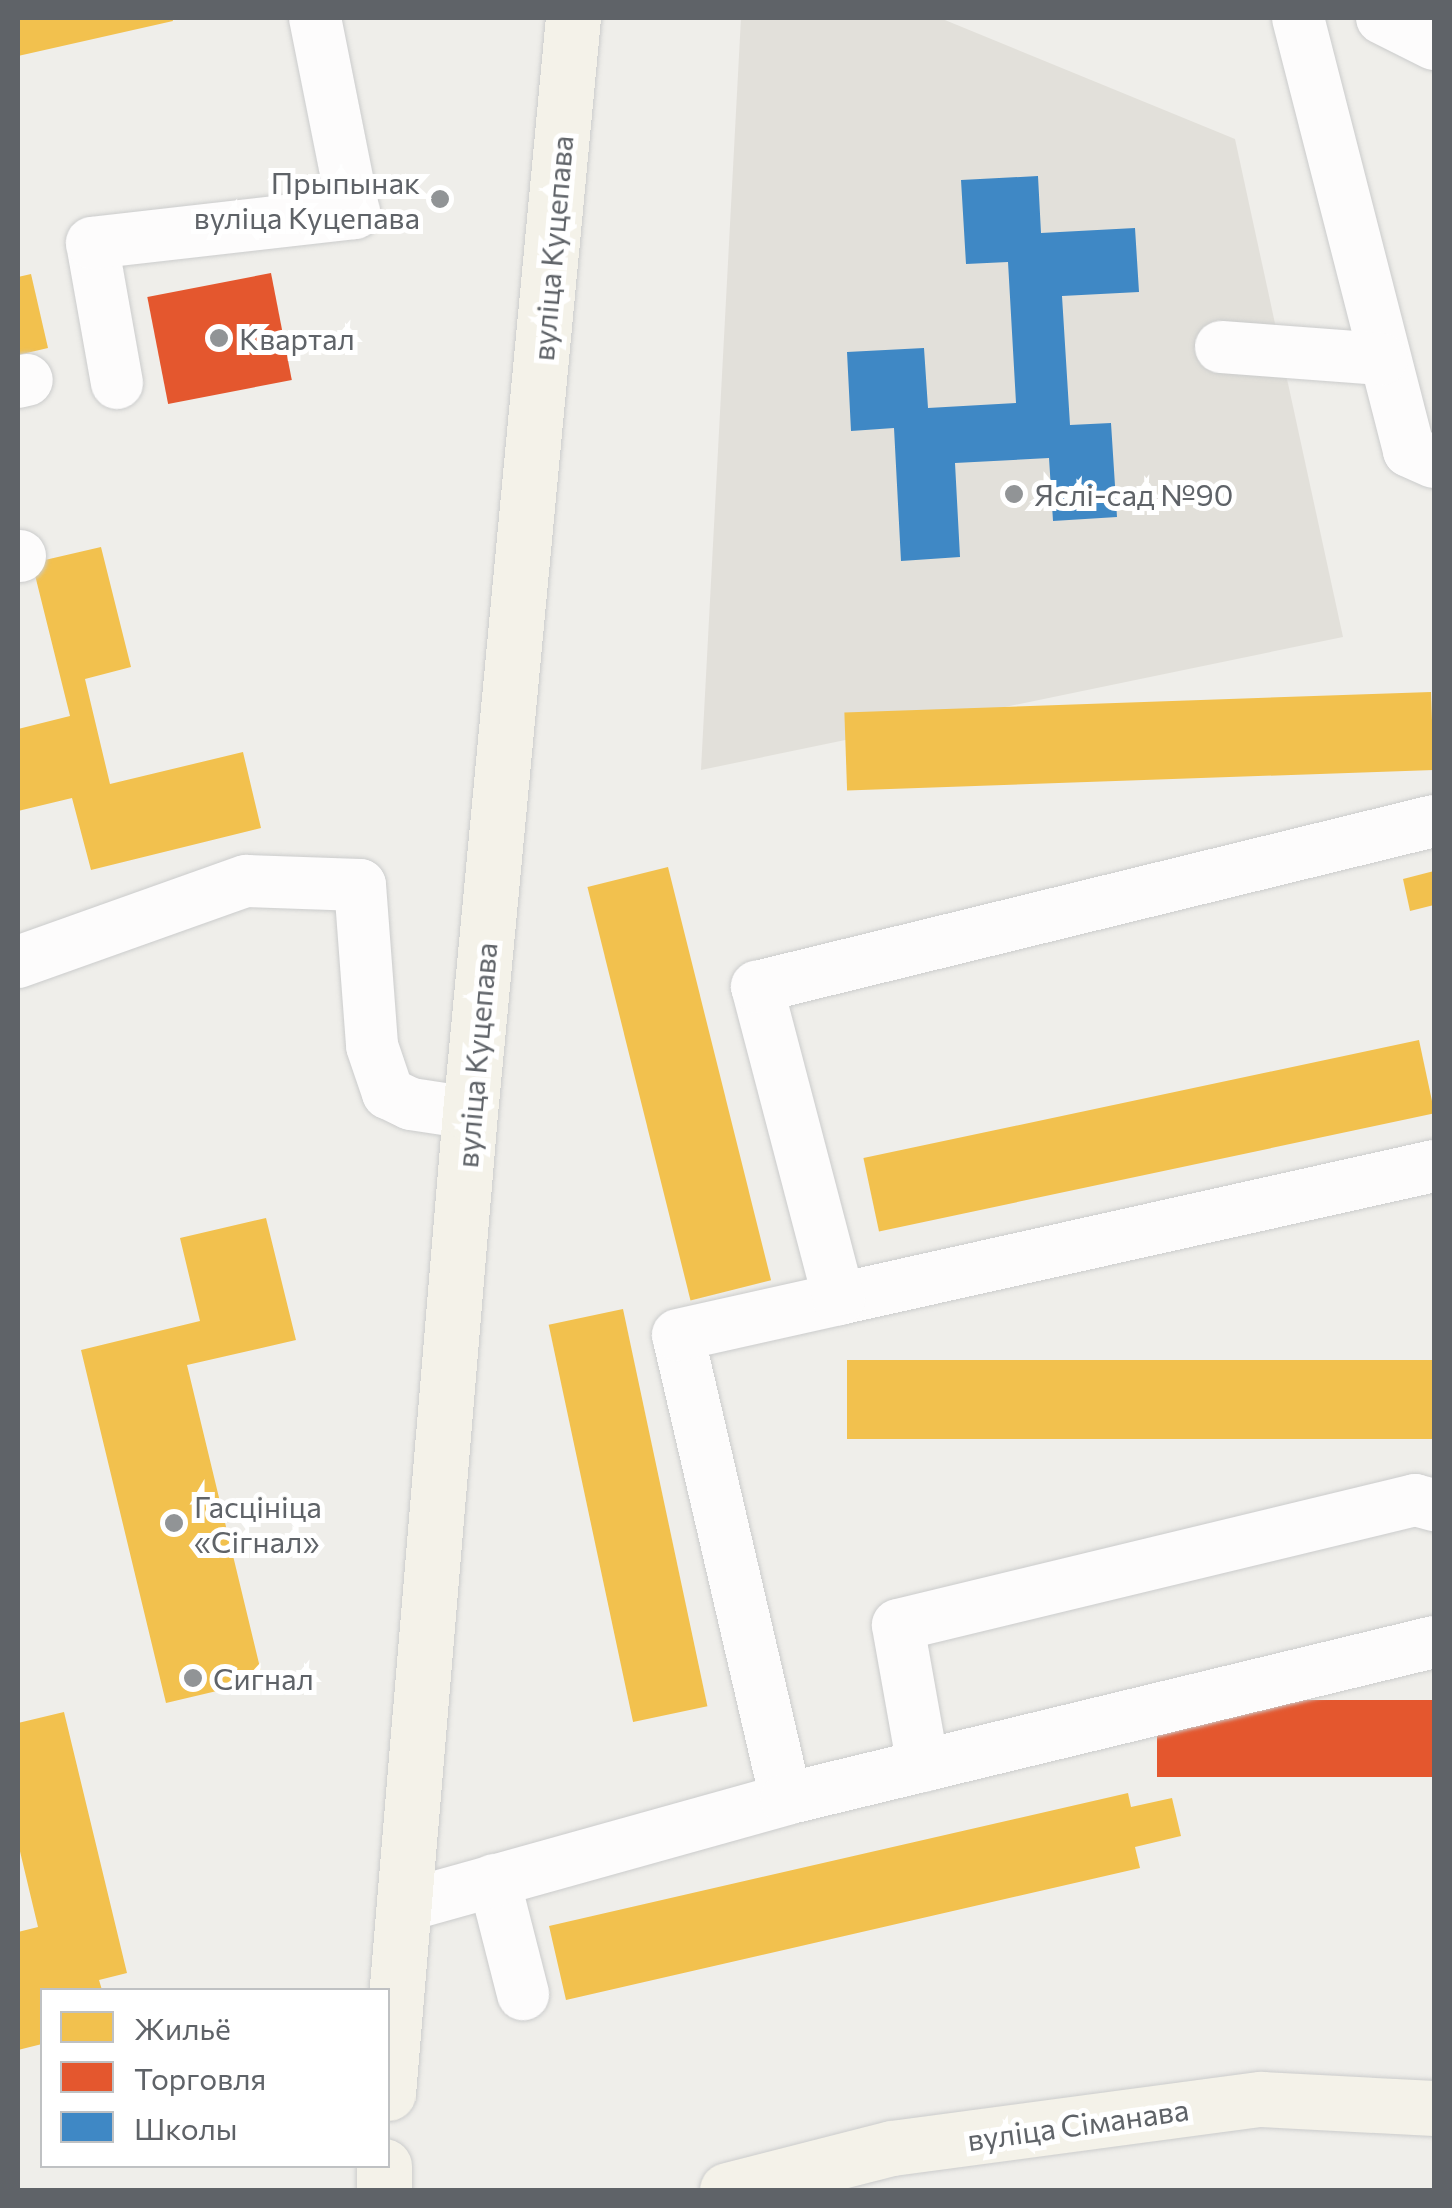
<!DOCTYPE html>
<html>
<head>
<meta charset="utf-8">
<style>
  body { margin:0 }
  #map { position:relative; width:1452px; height:2208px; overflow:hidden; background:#efeeea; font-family:Commissioner,sans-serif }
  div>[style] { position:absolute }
  .education>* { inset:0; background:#e2e0da }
  .homes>* { inset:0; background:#f2c14e; transform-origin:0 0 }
  .shops>* { inset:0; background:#e4572e; transform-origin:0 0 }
  .schools>* { inset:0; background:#3f88c5 }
  .roads { filter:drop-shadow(0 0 2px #cbcccc) drop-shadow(0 0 2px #cbcccc) }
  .minor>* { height:52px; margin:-26px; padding:0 26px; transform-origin:26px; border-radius:26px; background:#fdfcfc }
  .major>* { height:55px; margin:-27.5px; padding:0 27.5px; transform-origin:27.5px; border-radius:27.5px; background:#f4f2e9 }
  .dots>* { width:28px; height:28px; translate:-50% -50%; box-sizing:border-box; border:5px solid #fff; border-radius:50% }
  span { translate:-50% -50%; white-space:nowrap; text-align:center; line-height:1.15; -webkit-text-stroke:10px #fff; paint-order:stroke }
  .poi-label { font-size:30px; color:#5f6368 }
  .right { translate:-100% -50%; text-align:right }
  .left { translate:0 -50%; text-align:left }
  .street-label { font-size:30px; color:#5f6368 }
  .frame { position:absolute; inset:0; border:20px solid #5f6368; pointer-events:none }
  .legend { position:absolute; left:40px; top:1988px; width:350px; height:180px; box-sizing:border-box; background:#fff; border:2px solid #bfc1c3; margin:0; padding:12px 18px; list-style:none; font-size:30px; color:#5f6368 }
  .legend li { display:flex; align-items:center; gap:20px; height:50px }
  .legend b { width:50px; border:2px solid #bfc1c3 }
</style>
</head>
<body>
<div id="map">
  <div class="education">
    <i style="clip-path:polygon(741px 18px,940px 18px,1235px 139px,1343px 637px,701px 770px)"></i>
  </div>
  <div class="homes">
    <i style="clip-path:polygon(18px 18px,172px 18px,173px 21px,18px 56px)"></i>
    <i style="clip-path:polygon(31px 274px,48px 348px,18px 355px,18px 277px)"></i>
    <i style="clip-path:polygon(101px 547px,131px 667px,85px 679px,110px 784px,243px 752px,261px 828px,91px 870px,72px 798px,18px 811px,18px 729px,70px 716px,32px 563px)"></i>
    <i style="left:1431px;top:692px;width:78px;height:587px;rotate:88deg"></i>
    <i style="left:668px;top:867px;width:426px;height:83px;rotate:76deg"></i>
    <i style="clip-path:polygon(1434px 871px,1434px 905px,1410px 911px,1403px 879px)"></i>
    <i style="left:1419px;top:1040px;width:75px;height:568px;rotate:78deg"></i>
    <i style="clip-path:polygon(266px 1218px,296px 1340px,187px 1365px,263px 1680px,166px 1703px,81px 1350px,200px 1321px,180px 1238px)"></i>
    <i style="left:623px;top:1309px;width:406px;height:76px;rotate:78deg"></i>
    <i style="left:1434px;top:1360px;width:79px;height:587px;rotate:90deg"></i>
    <i style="clip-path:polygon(64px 1712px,127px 1973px,99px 1980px,102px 1990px,42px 1990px,42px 2044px,18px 2050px,18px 1932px,38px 1927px,18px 1843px,18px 1723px)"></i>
    <i style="clip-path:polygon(1128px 1793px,1131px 1807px,1172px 1798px,1181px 1836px,1135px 1847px,1140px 1868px,566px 2000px,549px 1926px)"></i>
  </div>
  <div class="shops">
    <i style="left:271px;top:273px;width:109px;height:126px;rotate:79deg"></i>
    <i style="left:1434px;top:1700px;width:77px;height:277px;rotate:90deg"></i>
  </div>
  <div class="schools">
    <i style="clip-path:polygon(1038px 176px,1041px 233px,1135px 228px,1139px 292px,1062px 296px,1070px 425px,1111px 423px,1117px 517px,1053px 521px,1049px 458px,955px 463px,960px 557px,901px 561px,894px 428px,851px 431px,847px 352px,924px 348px,928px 408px,1016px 403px,1008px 262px,966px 264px,961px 180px)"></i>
  </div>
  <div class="roads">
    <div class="minor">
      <i style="left:1298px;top:18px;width:447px;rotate:75.6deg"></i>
      <i style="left:1409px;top:451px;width:27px;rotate:24deg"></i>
      <i style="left:1382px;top:18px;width:58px;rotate:26.6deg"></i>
      <i style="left:1221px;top:347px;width:161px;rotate:4.3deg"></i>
      <i style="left:18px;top:382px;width:9px;rotate:-13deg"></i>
      <i style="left:117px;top:383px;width:142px;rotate:-100.1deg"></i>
      <i style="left:92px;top:243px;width:264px;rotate:-6.5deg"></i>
      <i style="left:354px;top:213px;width:199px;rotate:-101.3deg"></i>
      <i style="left:18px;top:556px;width:2px"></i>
      <i style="left:18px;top:962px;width:242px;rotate:-19.6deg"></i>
      <i style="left:246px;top:881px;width:114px;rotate:2deg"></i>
      <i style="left:360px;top:885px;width:161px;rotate:85.7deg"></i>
      <i style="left:372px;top:1046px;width:50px;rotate:71.2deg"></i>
      <i style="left:388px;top:1093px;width:25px;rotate:26deg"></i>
      <i style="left:411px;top:1104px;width:60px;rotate:8.7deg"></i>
      <i style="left:839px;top:1299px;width:610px;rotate:-12.6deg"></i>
      <i style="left:923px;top:1766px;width:143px;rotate:-100.1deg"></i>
      <i style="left:898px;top:1625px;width:532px;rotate:-13.59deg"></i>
      <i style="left:1415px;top:1500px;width:20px;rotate:15deg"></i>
      <i style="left:786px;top:1799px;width:476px;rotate:-103.1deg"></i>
      <i style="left:678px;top:1335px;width:165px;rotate:-12.6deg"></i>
      <i style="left:839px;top:1299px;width:323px;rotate:-104.7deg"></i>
      <i style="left:757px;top:987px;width:697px;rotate:-13.78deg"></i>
      <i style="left:494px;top:1880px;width:118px;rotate:75.7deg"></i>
      <i style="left:404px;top:1906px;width:397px;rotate:-15.6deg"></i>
      <i style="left:786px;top:1799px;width:667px;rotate:-13.62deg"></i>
    </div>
    <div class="major">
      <i style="left:388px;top:2093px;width:983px;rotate:-85.22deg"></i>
      <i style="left:470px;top:1113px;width:1100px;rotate:-84.63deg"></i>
      <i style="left:384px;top:2190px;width:24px;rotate:-90deg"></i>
      <i style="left:727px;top:2190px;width:170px;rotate:-14.3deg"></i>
      <i style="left:892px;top:2148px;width:372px;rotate:-7.6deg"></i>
      <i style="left:1261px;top:2099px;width:173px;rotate:3deg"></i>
    </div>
  </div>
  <div class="dots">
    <i style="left:440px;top:199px;background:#919496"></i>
    <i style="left:219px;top:338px;background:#919496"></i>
    <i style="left:1014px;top:494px;background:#919496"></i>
    <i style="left:174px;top:1523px;background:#919496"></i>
    <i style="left:193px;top:1678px;background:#919496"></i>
  </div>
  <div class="poi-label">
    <span class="right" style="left:420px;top:199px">Прыпынак<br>вуліца Куцепава</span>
    <span class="left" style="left:239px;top:338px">Квартал</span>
    <span class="left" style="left:1034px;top:494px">Яслі-сад №90</span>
    <span class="left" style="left:194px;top:1523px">Гасцініца<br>«Сігнал»</span>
    <span class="left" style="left:213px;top:1678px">Сигнал</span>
  </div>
  <div class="street-label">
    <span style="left:552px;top:248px;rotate:-85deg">вуліца Куцепава</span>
    <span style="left:476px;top:1055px;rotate:-85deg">вуліца Куцепава</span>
    <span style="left:1078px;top:2124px;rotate:-8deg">вуліца Сіманава</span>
  </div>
  <div class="frame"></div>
  <ul class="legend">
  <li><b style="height:28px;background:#f2c14e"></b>Жильё</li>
  <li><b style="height:28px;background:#e4572e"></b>Торговля</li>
  <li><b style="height:28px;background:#3f88c5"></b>Школы</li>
  </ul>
</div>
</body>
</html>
